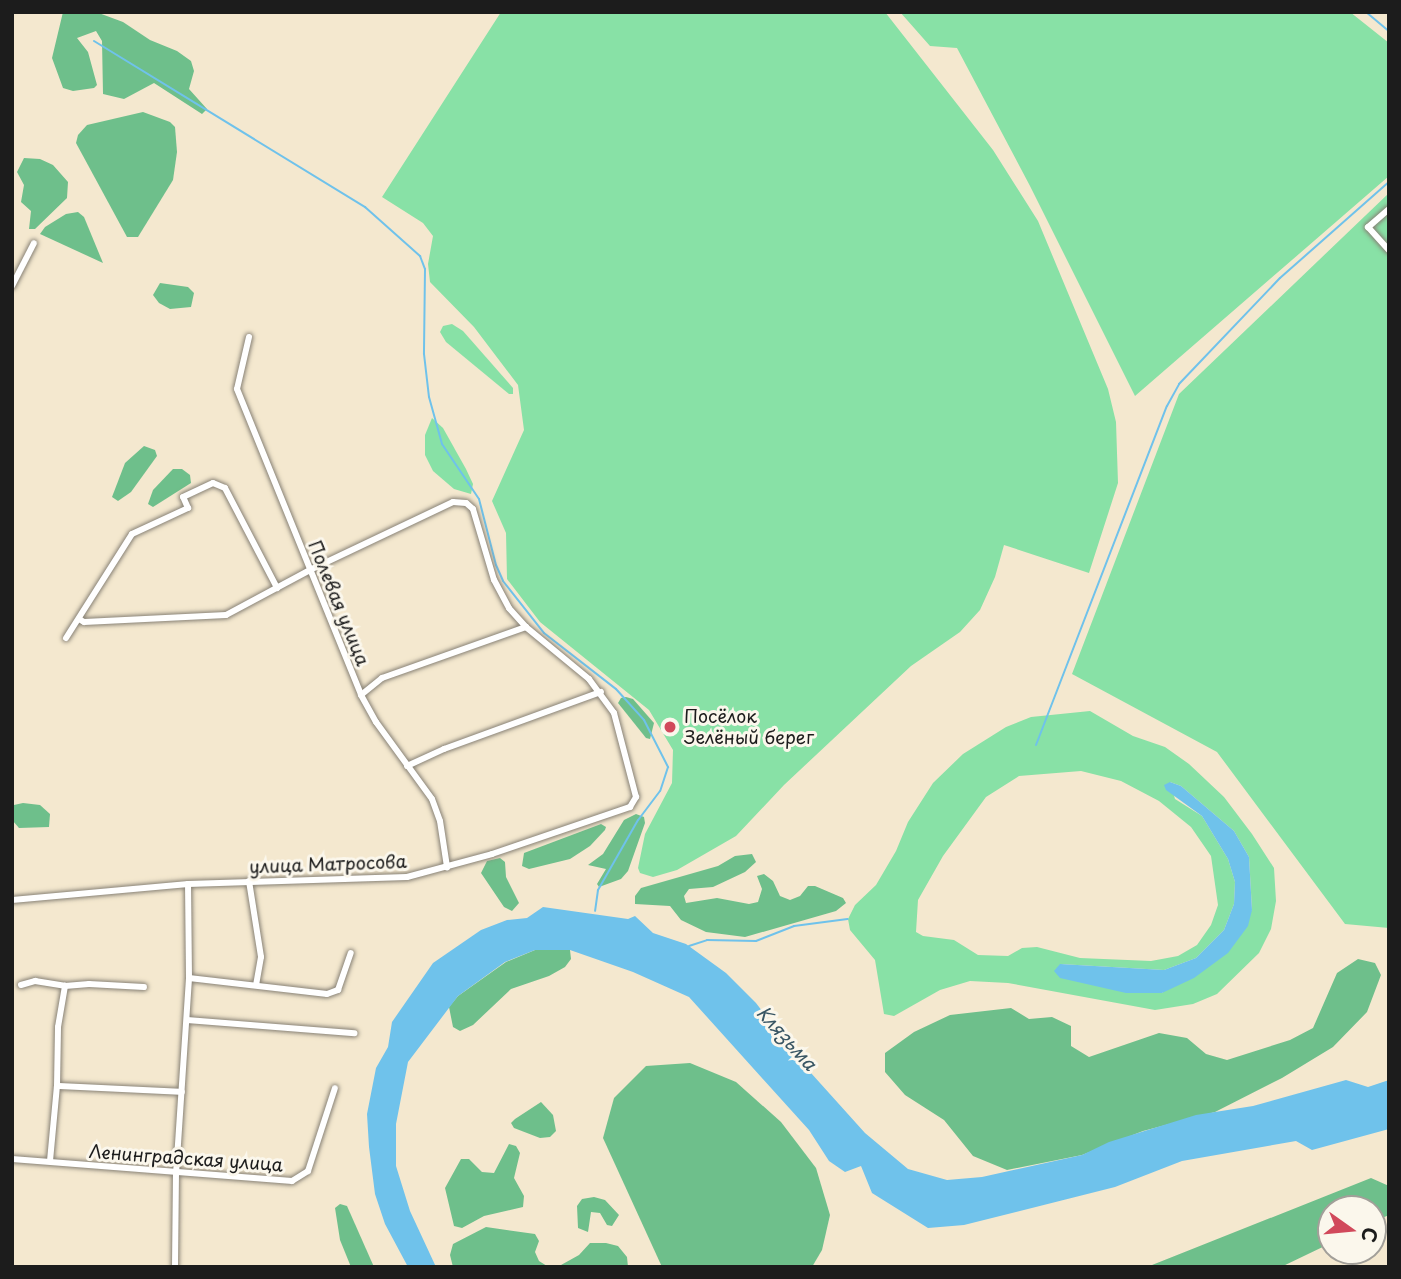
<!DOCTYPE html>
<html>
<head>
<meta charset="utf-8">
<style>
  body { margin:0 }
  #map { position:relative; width:1401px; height:1279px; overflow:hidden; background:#f4e8cf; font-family:"Playpen Sans",sans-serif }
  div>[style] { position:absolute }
  .green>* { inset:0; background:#88e1a6 }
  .forest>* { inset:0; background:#6ebf8b }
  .water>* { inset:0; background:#6fc2eb }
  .stream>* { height:2px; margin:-1px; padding:0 1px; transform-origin:1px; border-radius:1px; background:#6fc2eb }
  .roads { filter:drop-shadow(0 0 2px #888276) drop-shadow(0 0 2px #888276) }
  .minor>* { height:6px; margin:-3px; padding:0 3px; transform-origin:3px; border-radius:3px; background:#fff }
  .dots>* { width:19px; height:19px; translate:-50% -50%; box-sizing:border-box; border:4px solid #fbf7ec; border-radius:50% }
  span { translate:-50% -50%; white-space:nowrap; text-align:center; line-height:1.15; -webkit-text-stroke:6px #fbf7ec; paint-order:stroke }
  .street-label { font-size:18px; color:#1c1c1c }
  .poi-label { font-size:18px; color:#1c1c1c }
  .left { translate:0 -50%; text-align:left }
  .water-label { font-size:19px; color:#395664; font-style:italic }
  .frame { position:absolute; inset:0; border:14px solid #1c1c1c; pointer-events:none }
  .north { position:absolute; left:1317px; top:1195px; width:70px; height:70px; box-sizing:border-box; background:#fbf7ec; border:2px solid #a29f99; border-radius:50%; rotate:105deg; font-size:19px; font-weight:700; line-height:28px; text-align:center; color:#1c1c1c }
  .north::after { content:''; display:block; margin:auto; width:24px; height:32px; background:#d1495b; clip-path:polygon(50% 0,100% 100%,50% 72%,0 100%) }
</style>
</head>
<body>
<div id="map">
  <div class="green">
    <i style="clip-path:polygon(501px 12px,885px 12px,993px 150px,1038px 221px,1108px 389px,1116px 422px,1118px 483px,1089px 573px,1004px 545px,995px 577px,980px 610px,960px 632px,911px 666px,784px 785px,736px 836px,677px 870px,653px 877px,640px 873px,638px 868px,645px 834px,672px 783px,673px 750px,649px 710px,540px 622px,507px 579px,506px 533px,492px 501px,524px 430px,518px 385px,474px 327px,430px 282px,428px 264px,433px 236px,423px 223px,382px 197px)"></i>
    <i style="clip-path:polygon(900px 12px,1350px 12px,1389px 43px,1389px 176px,1135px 396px,1030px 186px,957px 48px,930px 46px)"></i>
    <i style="clip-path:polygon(1389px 193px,1389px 928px,1345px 924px,1217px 752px,1072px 674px,1179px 394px)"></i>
    <i style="clip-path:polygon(452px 324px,463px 331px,513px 388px,513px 394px,509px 394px,446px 342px,440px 332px,443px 326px)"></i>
    <i style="clip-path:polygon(432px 418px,443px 428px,466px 469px,473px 484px,471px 494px,454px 489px,433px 471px,425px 455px,425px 435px)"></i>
    <i style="clip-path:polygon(evenodd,1090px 711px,1133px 736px,1165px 747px,1189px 764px,1224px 797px,1252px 834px,1274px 868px,1276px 901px,1271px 929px,1259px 953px,1217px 994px,1193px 1004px,1155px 1010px,1008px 983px,970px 981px,940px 990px,894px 1016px,884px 1014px,875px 960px,850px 930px,848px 919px,855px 905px,876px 885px,896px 851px,908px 822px,933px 783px,963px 754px,1006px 727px,1031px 717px,1090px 711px,1081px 771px,1121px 781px,1159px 801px,1191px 827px,1211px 856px,1218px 905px,1211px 925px,1197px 945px,1178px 956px,1151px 961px,1080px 958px,1037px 947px,1022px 948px,1008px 956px,978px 955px,954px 940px,923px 936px,916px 932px,918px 900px,943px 856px,986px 797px,1019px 776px,1081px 771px,1090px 711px,1170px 782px,1181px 786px,1234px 831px,1249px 857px,1252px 910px,1162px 993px,1060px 964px,1164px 970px,1196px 958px,1224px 930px,1234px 904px,1235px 882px,1228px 859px,1202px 816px,1175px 799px,1170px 782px)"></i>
  </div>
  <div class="forest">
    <i style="clip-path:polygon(63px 12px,96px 12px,123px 22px,150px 40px,177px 51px,191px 61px,194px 71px,189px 89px,207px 109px,202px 114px,154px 83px,124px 99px,103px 94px,102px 41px,96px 31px,77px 38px,88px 52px,97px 85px,94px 88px,73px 91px,63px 88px,52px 58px)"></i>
    <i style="clip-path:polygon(143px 112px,170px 122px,175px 127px,177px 152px,173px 180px,138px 237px,127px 237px,76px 143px,78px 135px,87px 125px)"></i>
    <i style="clip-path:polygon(24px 158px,40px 159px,53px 165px,68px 182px,67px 198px,35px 229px,29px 229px,31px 211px,21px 202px,24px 185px,17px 172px)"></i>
    <i style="clip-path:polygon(78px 212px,84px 217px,103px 263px,40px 234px,45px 227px,66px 214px)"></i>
    <i style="clip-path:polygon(160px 283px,188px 287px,194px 293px,191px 307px,170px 309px,159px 303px,153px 295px)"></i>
    <i style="clip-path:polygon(144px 446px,155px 450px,157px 456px,131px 492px,118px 501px,112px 497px,125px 463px)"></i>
    <i style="clip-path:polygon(173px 469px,182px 469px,190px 475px,191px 483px,153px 507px,148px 504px,153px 490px)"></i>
    <i style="clip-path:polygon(626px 697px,633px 699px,654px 723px,650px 739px,646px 738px,618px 703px,621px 698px)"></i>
    <i style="clip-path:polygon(23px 803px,40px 805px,50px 814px,49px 827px,19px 828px,13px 821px,14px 805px)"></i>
    <i style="clip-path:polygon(636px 814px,644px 817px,645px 823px,628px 871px,621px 879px,599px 887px,597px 884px,606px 869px,588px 865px,603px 854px,624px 820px)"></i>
    <i style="clip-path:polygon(601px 824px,606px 827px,605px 830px,590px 846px,570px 859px,529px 869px,522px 866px,524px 853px)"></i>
    <i style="clip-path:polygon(752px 854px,756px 862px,745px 872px,713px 887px,689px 889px,684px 896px,686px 903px,717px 898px,749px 904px,758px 902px,762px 889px,757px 876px,764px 874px,773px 881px,780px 896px,790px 900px,800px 896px,808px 886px,815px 886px,843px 898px,846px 903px,836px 911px,745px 937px,706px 932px,681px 920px,670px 906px,635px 904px,635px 896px,641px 888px,718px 866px,735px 856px)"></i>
    <i style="clip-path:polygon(500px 858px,505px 862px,506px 877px,519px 903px,512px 911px,504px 907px,481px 873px,487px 861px)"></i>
    <i style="clip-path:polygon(535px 950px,570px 950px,571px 959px,565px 967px,549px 976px,511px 989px,473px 1025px,460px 1031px,453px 1027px,449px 1007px,458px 996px,506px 962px)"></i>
    <i style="clip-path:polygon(1358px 959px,1375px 963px,1381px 975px,1367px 1012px,1333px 1047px,1282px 1078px,1215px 1112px,1143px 1131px,1082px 1155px,1007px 1170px,973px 1156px,944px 1120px,905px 1095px,885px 1072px,885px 1053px,914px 1032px,950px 1015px,1011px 1008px,1029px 1019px,1052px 1017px,1071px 1026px,1071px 1046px,1089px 1057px,1159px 1033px,1187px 1038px,1206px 1054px,1227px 1060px,1290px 1040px,1313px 1028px,1337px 973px)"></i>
    <i style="clip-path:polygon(690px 1063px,736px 1082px,781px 1122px,816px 1168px,830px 1215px,822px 1250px,812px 1267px,662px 1267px,603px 1138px,614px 1098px,646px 1066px)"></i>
    <i style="clip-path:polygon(541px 1102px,553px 1115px,556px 1131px,550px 1137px,540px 1138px,514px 1128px,511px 1123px,515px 1119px)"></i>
    <i style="clip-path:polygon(509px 1144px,516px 1146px,520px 1153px,514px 1178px,524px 1196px,523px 1207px,484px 1216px,462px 1228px,454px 1226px,445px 1188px,461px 1159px,469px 1159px,482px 1172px,494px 1173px)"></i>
    <i style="clip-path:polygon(1371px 1178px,1389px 1186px,1389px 1215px,1373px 1222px,1373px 1209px,1331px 1209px,1331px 1243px,1281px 1267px,1147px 1267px)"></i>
    <i style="clip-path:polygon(594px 1197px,605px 1200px,619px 1215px,612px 1226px,607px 1225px,600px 1213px,591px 1212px,588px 1232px,578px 1228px,577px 1206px,582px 1199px)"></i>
    <i style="clip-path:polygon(340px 1204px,347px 1206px,374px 1267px,351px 1267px,340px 1240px,335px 1208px)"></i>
    <i style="clip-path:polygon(486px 1227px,535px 1234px,539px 1241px,535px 1252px,539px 1261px,547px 1266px,561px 1265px,579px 1255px,590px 1243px,606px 1243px,618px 1246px,627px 1257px,628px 1267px,453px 1267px,450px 1255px,453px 1244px)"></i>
  </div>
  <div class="water">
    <i style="clip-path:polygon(1170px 782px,1181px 786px,1234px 831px,1249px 857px,1252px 910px,1248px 926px,1228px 953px,1194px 978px,1162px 993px,1126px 993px,1060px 978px,1054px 971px,1060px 964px,1164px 970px,1196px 958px,1224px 930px,1234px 904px,1235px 882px,1228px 859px,1202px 816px,1166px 790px,1164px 785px)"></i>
    <i style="clip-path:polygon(543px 907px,628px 919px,635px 916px,653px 933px,686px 944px,726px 973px,756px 1003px,802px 1063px,865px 1133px,908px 1169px,947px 1180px,982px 1177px,1082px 1155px,1109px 1142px,1196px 1115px,1253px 1106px,1346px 1080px,1368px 1087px,1389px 1080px,1389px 1129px,1312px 1150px,1296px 1141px,1182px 1161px,1115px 1187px,964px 1225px,928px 1228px,872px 1193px,861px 1166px,845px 1172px,829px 1161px,809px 1130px,689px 997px,633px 972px,570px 950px,535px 950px,505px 962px,458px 996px,408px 1062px,396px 1124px,396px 1166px,410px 1211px,436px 1267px,408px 1267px,385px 1224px,375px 1194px,369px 1147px,367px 1114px,376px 1068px,388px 1047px,392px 1022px,433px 963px,481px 930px,507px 920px,527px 918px)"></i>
  </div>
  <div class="stream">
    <i style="left:1366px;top:12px;width:30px;rotate:40deg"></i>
    <i style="left:94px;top:41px;width:318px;rotate:31.5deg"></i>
    <i style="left:365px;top:207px;width:74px;rotate:41.7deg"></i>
    <i style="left:420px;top:256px;width:14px;rotate:69deg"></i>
    <i style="left:425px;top:269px;width:85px;rotate:90.7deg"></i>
    <i style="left:424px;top:354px;width:43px;rotate:83.4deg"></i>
    <i style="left:429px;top:397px;width:49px;rotate:74.5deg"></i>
    <i style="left:442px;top:444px;width:66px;rotate:56.1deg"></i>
    <i style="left:479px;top:499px;width:68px;rotate:75.6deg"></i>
    <i style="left:496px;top:565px;width:17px;rotate:66deg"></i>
    <i style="left:503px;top:581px;width:66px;rotate:51.7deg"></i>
    <i style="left:544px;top:633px;width:91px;rotate:37.9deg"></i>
    <i style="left:616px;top:689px;width:42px;rotate:47.9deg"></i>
    <i style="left:644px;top:720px;width:53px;rotate:62.9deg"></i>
    <i style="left:668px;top:767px;width:25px;rotate:108deg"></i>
    <i style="left:660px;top:791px;width:36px;rotate:127deg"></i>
    <i style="left:638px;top:820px;width:81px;rotate:119.7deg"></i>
    <i style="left:598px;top:890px;width:21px;rotate:98deg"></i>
    <i style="left:1036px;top:745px;width:363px;rotate:-68.9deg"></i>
    <i style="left:1167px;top:406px;width:25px;rotate:-61deg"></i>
    <i style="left:1179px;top:384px;width:146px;rotate:-46.4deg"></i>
    <i style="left:1280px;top:278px;width:145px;rotate:-41.4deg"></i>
    <i style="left:689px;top:946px;width:19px;rotate:-18deg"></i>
    <i style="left:707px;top:940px;width:49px;rotate:1.2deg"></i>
    <i style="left:756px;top:941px;width:41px;rotate:-21.5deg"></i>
    <i style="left:794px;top:926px;width:54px;rotate:-7.4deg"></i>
  </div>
  <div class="roads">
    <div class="minor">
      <i style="left:1389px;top:209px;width:28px;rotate:139deg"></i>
      <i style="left:1368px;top:227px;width:31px;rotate:48deg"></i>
      <i style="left:12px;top:286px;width:48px;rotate:-62.9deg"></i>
      <i style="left:249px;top:337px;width:53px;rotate:103deg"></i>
      <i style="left:237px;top:389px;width:330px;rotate:67.9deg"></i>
      <i style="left:361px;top:695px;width:31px;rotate:61deg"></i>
      <i style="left:376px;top:722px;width:95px;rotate:54deg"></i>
      <i style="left:432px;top:799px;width:23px;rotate:70deg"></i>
      <i style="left:440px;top:821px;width:47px;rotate:81.3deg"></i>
      <i style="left:66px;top:638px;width:123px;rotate:-57.6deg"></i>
      <i style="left:132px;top:534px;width:62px;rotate:-24.9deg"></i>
      <i style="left:188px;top:508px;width:12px;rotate:-114deg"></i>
      <i style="left:183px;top:497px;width:33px;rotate:-25deg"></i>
      <i style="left:213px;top:483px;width:13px;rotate:23deg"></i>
      <i style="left:225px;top:488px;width:113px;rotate:62.5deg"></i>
      <i style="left:361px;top:695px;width:27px;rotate:-39deg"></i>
      <i style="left:382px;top:678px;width:153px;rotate:-19.5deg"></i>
      <i style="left:407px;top:766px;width:41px;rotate:-24.7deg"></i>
      <i style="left:444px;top:749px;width:167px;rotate:-20deg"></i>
      <i style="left:249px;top:881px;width:77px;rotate:81deg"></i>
      <i style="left:261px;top:957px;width:27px;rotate:100deg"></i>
      <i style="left:12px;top:900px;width:177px;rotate:-5.2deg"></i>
      <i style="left:188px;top:884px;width:219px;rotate:-1.8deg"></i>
      <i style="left:407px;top:877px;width:88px;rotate:-15.1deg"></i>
      <i style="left:492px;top:854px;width:146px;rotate:-18.8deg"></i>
      <i style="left:630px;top:807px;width:12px;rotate:-59deg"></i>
      <i style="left:636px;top:797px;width:87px;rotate:-104.7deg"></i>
      <i style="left:614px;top:713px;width:42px;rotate:-126.3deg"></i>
      <i style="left:589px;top:679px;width:82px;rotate:-140.5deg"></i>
      <i style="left:526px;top:627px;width:25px;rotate:-132deg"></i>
      <i style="left:509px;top:608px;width:32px;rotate:-118deg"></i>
      <i style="left:494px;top:580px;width:74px;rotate:-106.5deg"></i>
      <i style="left:473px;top:509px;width:9px;rotate:-139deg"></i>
      <i style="left:466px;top:503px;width:13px;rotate:-176deg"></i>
      <i style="left:453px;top:502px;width:158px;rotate:154.6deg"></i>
      <i style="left:310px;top:570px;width:95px;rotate:151.8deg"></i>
      <i style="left:226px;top:615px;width:142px;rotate:177.2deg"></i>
      <i style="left:84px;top:622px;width:6px;rotate:-149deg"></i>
      <i style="left:189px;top:978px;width:139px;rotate:6.6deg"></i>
      <i style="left:327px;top:994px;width:12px;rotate:-20deg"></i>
      <i style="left:338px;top:990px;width:39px;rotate:-71deg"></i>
      <i style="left:21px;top:985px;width:15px;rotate:-16deg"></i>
      <i style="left:35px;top:981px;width:30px;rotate:9deg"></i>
      <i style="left:65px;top:986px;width:24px;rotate:-5deg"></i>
      <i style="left:89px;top:984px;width:55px;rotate:3.1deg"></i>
      <i style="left:187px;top:1020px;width:168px;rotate:4.5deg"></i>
      <i style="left:57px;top:1086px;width:125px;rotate:2.7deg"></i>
      <i style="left:12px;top:1159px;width:281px;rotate:4.5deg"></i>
      <i style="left:292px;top:1181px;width:19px;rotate:-32deg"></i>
      <i style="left:308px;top:1171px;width:87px;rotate:-72deg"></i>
      <i style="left:50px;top:1161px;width:75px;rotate:-84.7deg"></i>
      <i style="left:57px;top:1086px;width:59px;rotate:-89deg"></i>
      <i style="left:58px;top:1027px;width:42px;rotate:-80.3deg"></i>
      <i style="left:175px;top:1267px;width:93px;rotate:-89.4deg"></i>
      <i style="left:176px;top:1174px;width:196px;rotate:-86.2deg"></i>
      <i style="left:189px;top:978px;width:94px;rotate:-90.6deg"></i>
    </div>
  </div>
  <div class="dots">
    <i style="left:670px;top:727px;background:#d1495b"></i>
  </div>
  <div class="street-label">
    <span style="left:339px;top:603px;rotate:68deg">Полевая улица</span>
    <span style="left:328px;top:864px;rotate:-2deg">улица Матросова</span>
    <span style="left:186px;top:1158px;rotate:4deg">Ленинградская улица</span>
  </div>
  <div class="poi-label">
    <span class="left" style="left:684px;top:727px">Посёлок<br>Зелёный берег</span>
  </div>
  <div class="water-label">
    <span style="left:787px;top:1038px;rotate:48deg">Клязьма</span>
  </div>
  <div class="frame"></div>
  <div class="north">С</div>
</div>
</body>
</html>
